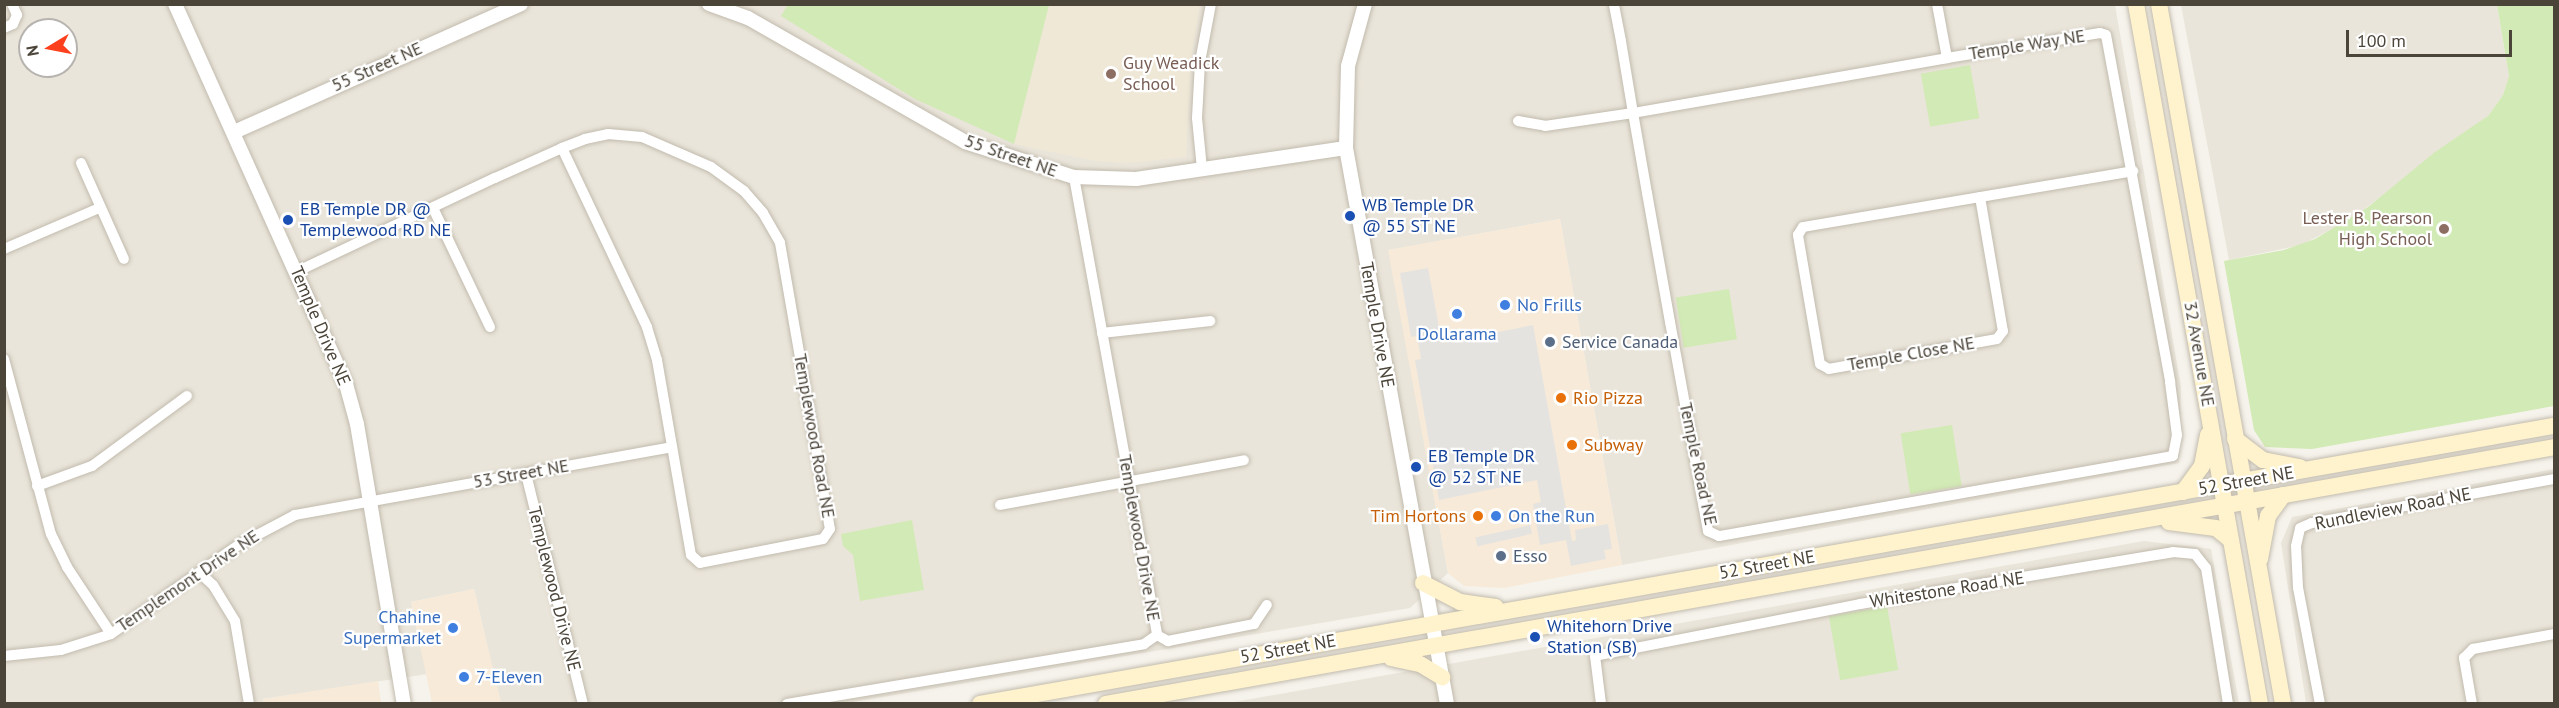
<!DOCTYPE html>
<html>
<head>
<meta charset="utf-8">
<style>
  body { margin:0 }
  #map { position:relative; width:2559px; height:708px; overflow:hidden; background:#f6f3ec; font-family:"PT Sans",sans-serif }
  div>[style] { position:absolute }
  .residential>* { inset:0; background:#eae5da }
  .commercial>* { inset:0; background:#f7ead8 }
  .education>* { inset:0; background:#efe8d6 }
  .green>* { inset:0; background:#d2eab5; transform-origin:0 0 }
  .parking>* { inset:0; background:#e5e3e0; transform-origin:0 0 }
  .roads { filter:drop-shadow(0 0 2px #c2bbae) drop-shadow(0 0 2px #c2bbae) }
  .minor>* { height:10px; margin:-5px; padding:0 5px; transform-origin:5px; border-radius:5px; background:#fff }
  .tertiary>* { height:14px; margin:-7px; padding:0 7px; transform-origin:7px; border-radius:7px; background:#fff }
  .secondary>* { height:16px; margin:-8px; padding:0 8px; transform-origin:8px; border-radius:8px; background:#fff3cd }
  .dots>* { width:16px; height:16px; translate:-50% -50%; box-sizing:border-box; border:3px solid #fff; border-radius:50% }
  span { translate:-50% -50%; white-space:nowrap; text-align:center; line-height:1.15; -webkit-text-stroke:4.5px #fff; paint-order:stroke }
  .street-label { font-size:18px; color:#4b4439 }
  .education-label { font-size:18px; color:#785e54 }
  .left { translate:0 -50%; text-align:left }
  .right { translate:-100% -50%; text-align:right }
  .transit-label { font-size:18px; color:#164399 }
  .shop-label { font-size:18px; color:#366cbe }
  .service-label { font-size:18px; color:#4e5e75 }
  .food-label { font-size:18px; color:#c56008 }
  .frame { position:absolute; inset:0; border:6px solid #4b4439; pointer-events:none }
  .north { position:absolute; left:18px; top:18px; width:60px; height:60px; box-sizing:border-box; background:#fff; border:2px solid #b7b4b0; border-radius:50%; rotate:260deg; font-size:16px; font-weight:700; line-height:24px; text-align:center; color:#4b4439 }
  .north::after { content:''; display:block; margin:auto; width:21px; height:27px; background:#fc3f1d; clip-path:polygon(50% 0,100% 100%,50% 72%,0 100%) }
  .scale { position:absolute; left:2346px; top:30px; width:166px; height:27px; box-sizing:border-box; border:3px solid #4b4439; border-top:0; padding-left:8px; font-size:18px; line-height:21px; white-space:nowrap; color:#4b4439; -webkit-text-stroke:4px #fff; paint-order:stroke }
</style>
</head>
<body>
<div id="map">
  <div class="residential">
    <i style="clip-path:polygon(evenodd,4px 5px,2115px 5px,2181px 387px,2179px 463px,1622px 565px,1560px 219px,1389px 250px,1448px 573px,1410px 608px,847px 703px,501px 704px,474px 589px,411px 602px,427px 674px,263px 699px,264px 703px,5px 703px,4px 5px,30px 30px,66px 30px,66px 66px,30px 66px,30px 30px)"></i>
    <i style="clip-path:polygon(2181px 5px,2497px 5px,2509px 76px,2503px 95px,2488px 116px,2351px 219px,2301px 245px,2229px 260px)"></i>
    <i style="clip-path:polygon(2554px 469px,2554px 703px,2306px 703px,2281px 543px,2292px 517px)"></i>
    <i style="clip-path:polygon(2144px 541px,2211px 549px,2239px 703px,1223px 704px)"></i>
  </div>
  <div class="commercial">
    <i style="clip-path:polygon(1560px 219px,1622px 565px,1504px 588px,1464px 586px,1448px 573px,1388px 250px)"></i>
    <i style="clip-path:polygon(474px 589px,501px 703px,432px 703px,411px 602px)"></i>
    <i style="clip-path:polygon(378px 681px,381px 703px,264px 704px,263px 699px)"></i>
  </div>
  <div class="education">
    <i style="clip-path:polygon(1049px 5px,1200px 5px,1191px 58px,1186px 157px,1127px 163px,1095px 161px,1014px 144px)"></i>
  </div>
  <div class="green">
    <i style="clip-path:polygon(788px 4px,1049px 5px,1014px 144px,915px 99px,781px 16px)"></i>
    <i style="clip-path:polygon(2497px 5px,2554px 5px,2554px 406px,2312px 449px,2265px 447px,2254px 430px,2224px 261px,2284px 250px,2315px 239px,2368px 207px,2435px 152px,2488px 116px,2503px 95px,2509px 76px)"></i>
    <i style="left:1970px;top:65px;width:54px;height:50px;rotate:80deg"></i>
    <i style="left:1729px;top:289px;width:51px;height:54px;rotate:81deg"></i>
    <i style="left:1952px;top:425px;width:62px;height:52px;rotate:81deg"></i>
    <i style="clip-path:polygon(912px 520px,924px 590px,860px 601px,853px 555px,843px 546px,841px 534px)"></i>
    <i style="left:1887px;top:606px;width:65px;height:59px;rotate:80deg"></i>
  </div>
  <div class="parking">
    <i style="clip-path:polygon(1428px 268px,1442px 343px,1533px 325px,1572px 541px,1576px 540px,1575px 530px,1608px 524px,1612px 549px,1604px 550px,1606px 559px,1571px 566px,1566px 540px,1540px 545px,1533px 504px,1541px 502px,1537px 480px,1439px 500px,1415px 360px,1421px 359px,1417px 336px,1411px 337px,1400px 273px)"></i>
    <i style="left:1530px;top:525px;width:9px;height:56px;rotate:77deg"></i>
  </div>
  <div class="roads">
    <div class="minor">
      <i style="left:1937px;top:4px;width:55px;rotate:79.5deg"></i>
      <i style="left:4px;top:28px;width:10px;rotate:-24deg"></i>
      <i style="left:13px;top:24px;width:10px;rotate:-66deg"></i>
      <i style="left:17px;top:15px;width:12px;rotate:-114deg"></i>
      <i style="left:1518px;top:121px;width:27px;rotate:10deg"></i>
      <i style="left:1545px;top:126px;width:89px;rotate:-8.4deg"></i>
      <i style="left:1633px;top:113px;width:319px;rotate:-9.9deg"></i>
      <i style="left:1947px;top:58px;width:155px;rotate:-9.3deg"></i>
      <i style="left:2100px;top:33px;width:6px;rotate:18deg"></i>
      <i style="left:2106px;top:35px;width:353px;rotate:79.5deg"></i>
      <i style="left:2170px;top:382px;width:53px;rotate:82.5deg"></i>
      <i style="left:2177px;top:435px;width:21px;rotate:101deg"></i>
      <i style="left:2173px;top:456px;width:461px;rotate:170deg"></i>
      <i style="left:1719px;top:536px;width:12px;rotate:-156deg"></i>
      <i style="left:1708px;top:531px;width:212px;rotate:-100.3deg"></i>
      <i style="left:1670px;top:322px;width:131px;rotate:-100.1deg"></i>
      <i style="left:1647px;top:193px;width:81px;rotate:-99.9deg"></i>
      <i style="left:1633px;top:113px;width:73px;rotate:-99.5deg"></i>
      <i style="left:1621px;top:41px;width:38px;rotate:-101deg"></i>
      <i style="left:81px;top:163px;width:105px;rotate:65.9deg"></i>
      <i style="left:1202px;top:169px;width:51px;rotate:-95.6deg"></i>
      <i style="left:1197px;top:118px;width:56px;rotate:-86.9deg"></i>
      <i style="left:1200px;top:62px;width:59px;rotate:-79.3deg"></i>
      <i style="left:1074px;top:177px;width:465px;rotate:79.7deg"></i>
      <i style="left:1980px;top:197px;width:136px;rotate:80.3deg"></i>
      <i style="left:2003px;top:331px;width:10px;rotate:127deg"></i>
      <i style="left:1997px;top:339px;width:171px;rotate:169.9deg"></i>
      <i style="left:1829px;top:369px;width:10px;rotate:-151deg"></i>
      <i style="left:1820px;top:364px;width:131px;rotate:-99.7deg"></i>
      <i style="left:1798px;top:235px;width:9px;rotate:-58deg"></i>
      <i style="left:1803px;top:227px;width:335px;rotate:-9.6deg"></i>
      <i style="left:433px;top:208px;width:132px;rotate:64.4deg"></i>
      <i style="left:4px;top:249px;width:103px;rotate:-23.3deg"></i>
      <i style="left:298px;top:271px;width:218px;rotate:-25.3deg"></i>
      <i style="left:495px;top:178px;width:73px;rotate:-24.1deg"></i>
      <i style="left:562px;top:148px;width:25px;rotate:-21deg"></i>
      <i style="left:585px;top:139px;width:24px;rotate:-12deg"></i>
      <i style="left:608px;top:134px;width:34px;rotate:5deg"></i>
      <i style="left:642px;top:137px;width:75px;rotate:23.5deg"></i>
      <i style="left:711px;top:167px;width:41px;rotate:36deg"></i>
      <i style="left:744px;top:191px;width:29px;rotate:49deg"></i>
      <i style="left:763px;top:213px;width:34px;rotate:60deg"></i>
      <i style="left:780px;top:243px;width:290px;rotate:80.1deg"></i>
      <i style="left:830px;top:529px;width:12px;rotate:125deg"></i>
      <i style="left:823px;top:539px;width:125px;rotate:169deg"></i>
      <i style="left:700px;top:563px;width:12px;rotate:-138deg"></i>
      <i style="left:691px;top:555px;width:198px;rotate:-99.9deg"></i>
      <i style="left:657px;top:360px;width:34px;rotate:-107deg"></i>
      <i style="left:647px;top:327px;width:198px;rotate:-115.4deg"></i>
      <i style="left:1102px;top:333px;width:109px;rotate:-6.3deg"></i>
      <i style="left:4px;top:359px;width:181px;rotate:75deg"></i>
      <i style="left:51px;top:534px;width:37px;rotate:64deg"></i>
      <i style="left:67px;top:567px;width:80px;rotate:56.7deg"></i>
      <i style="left:526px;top:474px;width:237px;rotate:76.1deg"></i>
      <i style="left:37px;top:486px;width:59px;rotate:-20deg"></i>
      <i style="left:92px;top:466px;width:118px;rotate:-36.4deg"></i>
      <i style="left:1000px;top:505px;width:248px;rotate:-10.4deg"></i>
      <i style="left:201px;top:574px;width:16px;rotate:43deg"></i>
      <i style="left:213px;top:585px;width:42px;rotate:58.6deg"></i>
      <i style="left:235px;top:621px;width:84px;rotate:80.4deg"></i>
      <i style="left:1157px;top:635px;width:13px;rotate:29deg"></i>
      <i style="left:1168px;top:641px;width:88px;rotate:-11.2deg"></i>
      <i style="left:1254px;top:624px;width:23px;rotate:-56deg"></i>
      <i style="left:4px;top:656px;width:57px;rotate:-6deg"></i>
      <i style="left:61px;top:650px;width:52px;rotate:-17.7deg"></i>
      <i style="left:111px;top:634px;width:157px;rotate:-34.9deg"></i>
      <i style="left:240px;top:544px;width:62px;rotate:-27.8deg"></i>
      <i style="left:295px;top:515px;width:383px;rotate:-10.2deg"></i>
      <i style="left:787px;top:704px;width:362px;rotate:-9.5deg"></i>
      <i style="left:1144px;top:644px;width:16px;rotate:-35deg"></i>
      <i style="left:1601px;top:704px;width:48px;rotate:-97.1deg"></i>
      <i style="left:1595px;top:656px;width:270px;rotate:-11.1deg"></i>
      <i style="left:1860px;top:604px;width:317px;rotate:-9.4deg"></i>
      <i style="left:2173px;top:552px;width:22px;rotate:5deg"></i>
      <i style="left:2195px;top:554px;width:18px;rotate:52deg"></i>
      <i style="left:2206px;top:568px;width:138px;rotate:80.8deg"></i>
      <i style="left:2320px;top:704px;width:118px;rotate:-100.7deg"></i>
      <i style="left:2298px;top:588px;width:42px;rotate:-92.7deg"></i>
      <i style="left:2296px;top:546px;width:18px;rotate:-77deg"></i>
      <i style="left:2300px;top:528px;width:13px;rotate:-23deg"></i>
      <i style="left:2312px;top:523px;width:246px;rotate:-10.3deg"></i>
      <i style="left:2472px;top:704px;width:47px;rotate:-99.9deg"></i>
      <i style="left:2464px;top:658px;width:13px;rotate:-45deg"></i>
      <i style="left:2473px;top:649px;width:82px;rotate:-10.5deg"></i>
    </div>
    <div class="tertiary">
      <i style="left:175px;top:4px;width:417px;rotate:65.8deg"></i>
      <i style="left:346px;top:384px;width:41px;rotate:74.6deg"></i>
      <i style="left:357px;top:424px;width:284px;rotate:80.5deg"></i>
      <i style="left:709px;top:4px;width:41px;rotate:19.7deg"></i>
      <i style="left:748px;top:18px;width:250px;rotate:29.7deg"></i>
      <i style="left:965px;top:142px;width:114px;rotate:17.8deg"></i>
      <i style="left:1074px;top:177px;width:62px;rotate:1.8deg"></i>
      <i style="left:1136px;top:179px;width:212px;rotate:-8.4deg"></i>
      <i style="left:1365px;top:4px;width:64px;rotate:105.3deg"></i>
      <i style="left:1348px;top:66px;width:82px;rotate:91.4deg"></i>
      <i style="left:1346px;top:148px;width:565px;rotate:79.7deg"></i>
      <i style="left:234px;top:132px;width:314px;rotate:-24deg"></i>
    </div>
    <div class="secondary">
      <i style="left:2136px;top:4px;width:711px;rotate:79.95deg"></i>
      <i style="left:2159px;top:4px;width:711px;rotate:79.95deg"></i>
      <i style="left:2235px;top:439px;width:35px;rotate:37deg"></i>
      <i style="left:2263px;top:460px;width:38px;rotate:11deg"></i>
      <i style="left:2183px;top:492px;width:32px;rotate:-54deg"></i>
      <i style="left:2202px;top:466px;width:32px;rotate:-79deg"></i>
      <i style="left:2169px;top:522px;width:47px;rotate:7.3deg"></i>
      <i style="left:2216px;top:528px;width:19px;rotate:39deg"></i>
      <i style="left:2260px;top:559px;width:44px;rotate:-79.5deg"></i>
      <i style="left:2268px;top:516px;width:26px;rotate:-54deg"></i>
      <i style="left:1423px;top:583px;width:42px;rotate:27.2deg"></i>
      <i style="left:1460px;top:602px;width:36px;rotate:8deg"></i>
      <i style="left:1391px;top:658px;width:30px;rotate:12deg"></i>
      <i style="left:1420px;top:664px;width:26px;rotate:31deg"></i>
      <i style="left:980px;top:704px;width:1598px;rotate:-10.02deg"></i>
      <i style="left:1106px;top:704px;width:1471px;rotate:-10.06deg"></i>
    </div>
  </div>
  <div class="dots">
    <i style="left:1111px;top:74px;background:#8d6e63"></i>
    <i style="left:1350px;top:216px;background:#1a4fb4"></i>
    <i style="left:288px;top:220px;background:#1a4fb4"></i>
    <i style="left:2444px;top:229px;background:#8d6e63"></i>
    <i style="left:1505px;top:305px;background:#3f7fe0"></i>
    <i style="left:1457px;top:314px;background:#3f7fe0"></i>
    <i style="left:1550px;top:342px;background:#5c6f8a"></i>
    <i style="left:1561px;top:398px;background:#e8710a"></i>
    <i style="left:1572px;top:445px;background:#e8710a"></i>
    <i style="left:1416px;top:467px;background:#1a4fb4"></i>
    <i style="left:1478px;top:516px;background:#e8710a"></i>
    <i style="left:1496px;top:516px;background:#3f7fe0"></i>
    <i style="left:1501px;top:556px;background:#5c6f8a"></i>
    <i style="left:453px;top:628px;background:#3f7fe0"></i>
    <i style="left:1535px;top:637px;background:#1a4fb4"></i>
    <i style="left:464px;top:677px;background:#3f7fe0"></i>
  </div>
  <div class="street-label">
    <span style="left:2027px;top:45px;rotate:-9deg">Temple Way NE</span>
    <span style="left:377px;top:67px;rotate:-24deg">55 Street NE</span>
    <span style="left:1011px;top:156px;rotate:19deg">55 Street NE</span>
    <span style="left:1377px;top:325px;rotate:80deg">Temple Drive NE</span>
    <span style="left:320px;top:326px;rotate:67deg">Temple Drive NE</span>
    <span style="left:1911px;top:354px;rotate:-10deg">Temple Close NE</span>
    <span style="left:2199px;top:354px;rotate:80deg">32 Avenue NE</span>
    <span style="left:814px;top:436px;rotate:80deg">Templewood Road NE</span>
    <span style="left:1698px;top:464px;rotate:78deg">Temple Road NE</span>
    <span style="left:521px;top:474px;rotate:-10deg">53 Street NE</span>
    <span style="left:2246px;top:481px;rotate:-10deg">52 Street NE</span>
    <span style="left:2393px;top:509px;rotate:-11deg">Rundleview Road NE</span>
    <span style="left:1139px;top:538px;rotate:80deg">Templewood Drive NE</span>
    <span style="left:1767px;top:565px;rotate:-10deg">52 Street NE</span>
    <span style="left:188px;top:581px;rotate:-34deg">Templemont Drive NE</span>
    <span style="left:554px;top:589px;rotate:76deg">Templewood Drive NE</span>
    <span style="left:1947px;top:590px;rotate:-9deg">Whitestone Road NE</span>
    <span style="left:1288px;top:649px;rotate:-10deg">52 Street NE</span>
  </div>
  <div class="education-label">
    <span class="left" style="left:1123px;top:74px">Guy Weadick<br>School</span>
    <span class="right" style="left:2432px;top:229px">Lester B. Pearson<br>High School</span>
  </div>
  <div class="transit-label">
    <span class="left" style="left:1362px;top:216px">WB Temple DR<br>@ 55 ST NE</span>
    <span class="left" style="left:300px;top:220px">EB Temple DR @<br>Templewood RD NE</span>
    <span class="left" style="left:1428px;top:467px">EB Temple DR<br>@ 52 ST NE</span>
    <span class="left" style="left:1547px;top:637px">Whitehorn Drive<br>Station (SB)</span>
  </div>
  <div class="shop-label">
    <span class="left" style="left:1517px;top:305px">No Frills</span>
    <span style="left:1457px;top:334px">Dollarama</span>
    <span class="left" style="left:1508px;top:516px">On the Run</span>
    <span class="right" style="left:441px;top:628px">Chahine<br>Supermarket</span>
    <span class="left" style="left:476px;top:677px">7-Eleven</span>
  </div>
  <div class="service-label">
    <span class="left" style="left:1562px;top:342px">Service Canada</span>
    <span class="left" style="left:1513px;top:556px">Esso</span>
  </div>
  <div class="food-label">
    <span class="left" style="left:1573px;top:398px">Rio Pizza</span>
    <span class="left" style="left:1584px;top:445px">Subway</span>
    <span class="right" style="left:1466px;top:516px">Tim Hortons</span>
  </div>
  <div class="frame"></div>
  <div class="north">N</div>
  <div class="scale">100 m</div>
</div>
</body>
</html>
